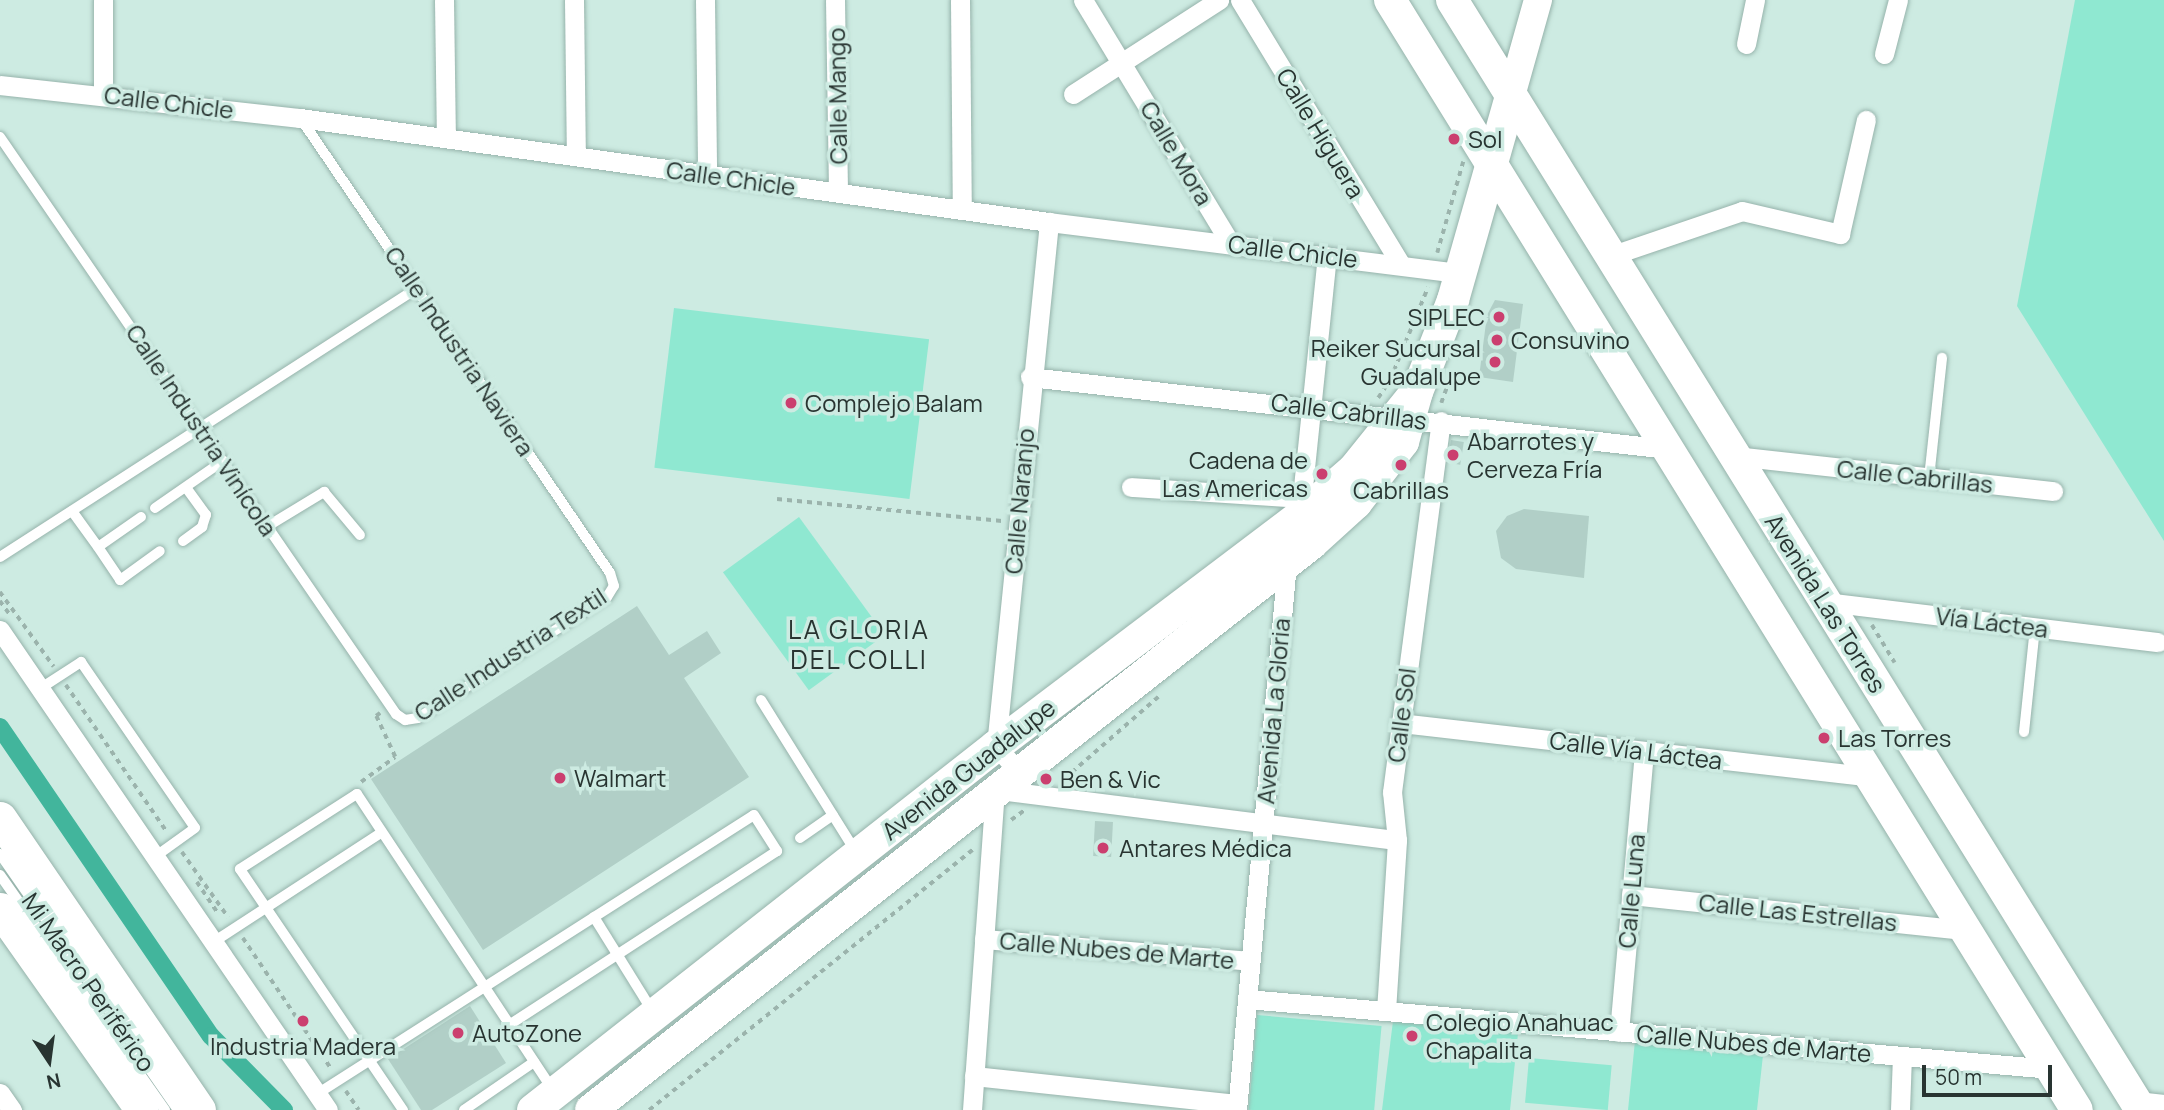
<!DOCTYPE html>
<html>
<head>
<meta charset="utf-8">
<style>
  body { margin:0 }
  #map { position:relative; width:2164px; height:1110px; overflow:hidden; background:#cdebe2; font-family:Manrope,sans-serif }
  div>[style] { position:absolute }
  .green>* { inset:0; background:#8fe8d1; transform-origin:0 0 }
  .canal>* { height:18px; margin:-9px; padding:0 9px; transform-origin:9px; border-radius:9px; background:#42b59c }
  .building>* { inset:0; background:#b1cfc7; transform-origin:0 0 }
  .path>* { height:3.5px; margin-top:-1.75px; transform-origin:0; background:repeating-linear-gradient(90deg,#9bb3ac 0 5px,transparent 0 10px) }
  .roads { filter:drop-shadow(0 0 2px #96b3ab) drop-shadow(0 0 2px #96b3ab) }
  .service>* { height:10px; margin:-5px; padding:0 5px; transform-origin:5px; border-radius:5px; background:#fff }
  .minor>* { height:19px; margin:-9.5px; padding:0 9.5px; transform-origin:9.5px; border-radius:9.5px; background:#fff }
  .secondary>* { height:28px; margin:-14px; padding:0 14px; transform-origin:14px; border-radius:14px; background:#fff }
  .primary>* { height:32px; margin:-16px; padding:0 16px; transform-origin:16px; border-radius:16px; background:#fff }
  .trunk>* { height:33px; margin:-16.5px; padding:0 16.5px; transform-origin:16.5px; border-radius:16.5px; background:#fff }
  .dots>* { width:19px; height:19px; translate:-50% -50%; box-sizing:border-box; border:4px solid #cdebe2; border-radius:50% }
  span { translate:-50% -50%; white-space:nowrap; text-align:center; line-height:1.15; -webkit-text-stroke:7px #cdebe2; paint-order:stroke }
  .street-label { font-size:24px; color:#283431 }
  .poi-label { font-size:24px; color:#283431 }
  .left { translate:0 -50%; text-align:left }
  .right { translate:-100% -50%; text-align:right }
  .neighbourhood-label { font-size:26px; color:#283431; letter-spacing:2px }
  .north { position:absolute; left:14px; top:1026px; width:70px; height:70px; -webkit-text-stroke:5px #cdebe2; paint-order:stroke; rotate:167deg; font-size:19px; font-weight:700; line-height:28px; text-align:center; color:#283431 }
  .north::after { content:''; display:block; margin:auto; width:24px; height:32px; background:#283431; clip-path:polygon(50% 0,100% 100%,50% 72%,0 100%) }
  .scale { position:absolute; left:1922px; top:1065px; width:130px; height:32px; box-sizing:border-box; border:4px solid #283431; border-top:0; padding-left:9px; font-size:21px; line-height:24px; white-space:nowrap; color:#283431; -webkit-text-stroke:5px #cdebe2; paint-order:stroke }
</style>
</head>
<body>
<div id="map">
  <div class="green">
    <i style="clip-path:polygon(2075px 0,2164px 0,2164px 541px,2017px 306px)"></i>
    <i style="left:674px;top:308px;width:257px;height:161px;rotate:7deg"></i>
    <i style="left:799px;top:517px;width:146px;height:94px;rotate:54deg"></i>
    <i style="left:1257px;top:1015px;width:125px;height:95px;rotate:5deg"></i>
    <i style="clip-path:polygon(1393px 1021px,1518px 1033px,1510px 1110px,1382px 1110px)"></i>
    <i style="clip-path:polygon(1635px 1041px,1763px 1055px,1757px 1110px,1628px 1110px)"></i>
    <i style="left:1529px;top:1058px;width:83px;height:45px;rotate:5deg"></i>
  </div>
  <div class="canal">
    <i style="left:0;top:727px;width:374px;rotate:55.7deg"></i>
    <i style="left:211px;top:1036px;width:104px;rotate:45.4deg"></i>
  </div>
  <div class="building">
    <i style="clip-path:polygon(1495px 300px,1523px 304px,1513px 382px,1479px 377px,1487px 315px)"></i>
    <i style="left:1451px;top:440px;width:13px;height:23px;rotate:9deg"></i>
    <i style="clip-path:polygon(1524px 509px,1589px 516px,1584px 578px,1516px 569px,1501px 558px,1496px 531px,1507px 516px)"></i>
    <i style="clip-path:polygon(637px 606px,669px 655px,707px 631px,721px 653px,684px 678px,749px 777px,483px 950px,371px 779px)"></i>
    <i style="left:1095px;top:821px;width:18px;height:35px;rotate:3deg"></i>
    <i style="clip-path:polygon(470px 1006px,506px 1063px,432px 1110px,421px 1110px,388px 1059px)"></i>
  </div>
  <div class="path">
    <i style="left:1437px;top:253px;width:95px;rotate:-74.1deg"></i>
    <i style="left:1378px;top:398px;width:22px;rotate:-56deg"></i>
    <i style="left:1390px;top:380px;width:100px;rotate:-67.8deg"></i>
    <i style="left:1441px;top:403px;width:20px;rotate:-70deg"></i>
    <i style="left:1393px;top:497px;width:28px;rotate:-41deg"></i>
    <i style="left:777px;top:499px;width:226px;rotate:5.6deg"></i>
    <i style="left:0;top:592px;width:92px;rotate:54.2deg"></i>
    <i style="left:0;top:601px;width:17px;rotate:54deg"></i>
    <i style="left:1872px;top:625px;width:44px;rotate:58.8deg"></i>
    <i style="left:66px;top:685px;width:178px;rotate:55.5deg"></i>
    <i style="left:1064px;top:779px;width:125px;rotate:-41.1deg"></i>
    <i style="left:361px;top:782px;width:42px;rotate:-36.3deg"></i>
    <i style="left:395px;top:757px;width:45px;rotate:-114.9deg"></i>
    <i style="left:376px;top:716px;width:5px;rotate:-37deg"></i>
    <i style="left:1011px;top:820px;width:17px;rotate:-36deg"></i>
    <i style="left:182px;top:852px;width:80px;rotate:54.7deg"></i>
    <i style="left:197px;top:882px;width:37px;rotate:56deg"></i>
    <i style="left:243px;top:938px;width:159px;rotate:56deg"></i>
    <i style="left:346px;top:1091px;width:23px;rotate:56deg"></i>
    <i style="left:649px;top:1110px;width:415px;rotate:-38.8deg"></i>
  </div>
  <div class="roads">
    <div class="service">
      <i style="left:0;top:137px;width:700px;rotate:55.54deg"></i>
      <i style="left:396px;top:714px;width:11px;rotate:34deg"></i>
      <i style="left:405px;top:720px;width:13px;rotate:-9deg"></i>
      <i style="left:418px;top:718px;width:224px;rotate:-32.6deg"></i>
      <i style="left:607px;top:597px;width:13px;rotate:-58deg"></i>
      <i style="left:614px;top:586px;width:14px;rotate:-107deg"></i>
      <i style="left:610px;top:573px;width:549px;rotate:-124.24deg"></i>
      <i style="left:1929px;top:478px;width:121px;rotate:-83.8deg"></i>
      <i style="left:155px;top:508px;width:83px;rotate:-34.7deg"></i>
      <i style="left:72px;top:511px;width:44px;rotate:54.2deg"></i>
      <i style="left:141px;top:517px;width:52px;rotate:145.1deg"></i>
      <i style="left:98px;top:547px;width:40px;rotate:56deg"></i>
      <i style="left:120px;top:580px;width:49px;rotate:-35.9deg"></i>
      <i style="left:268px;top:526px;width:66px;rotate:-31.3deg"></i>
      <i style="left:324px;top:492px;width:56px;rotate:50.1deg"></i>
      <i style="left:183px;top:541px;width:24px;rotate:-36deg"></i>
      <i style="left:202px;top:527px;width:13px;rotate:-72deg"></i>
      <i style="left:206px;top:515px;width:34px;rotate:-126deg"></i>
      <i style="left:0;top:557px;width:496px;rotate:-32.8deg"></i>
      <i style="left:41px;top:688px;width:48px;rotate:-33deg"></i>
      <i style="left:81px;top:662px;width:201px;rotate:55.5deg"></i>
      <i style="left:195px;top:828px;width:48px;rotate:144.3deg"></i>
      <i style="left:761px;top:700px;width:179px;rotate:58deg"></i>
      <i style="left:2024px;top:732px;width:106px;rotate:-84deg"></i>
      <i style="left:800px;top:838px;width:40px;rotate:-34.9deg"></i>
      <i style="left:0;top:854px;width:312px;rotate:55.2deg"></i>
      <i style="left:0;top:875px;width:287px;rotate:54.9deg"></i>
      <i style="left:594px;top:917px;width:112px;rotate:58.2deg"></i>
      <i style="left:215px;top:941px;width:199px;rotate:-33.1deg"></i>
      <i style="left:317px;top:1094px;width:518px;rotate:-32.56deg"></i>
      <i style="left:754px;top:815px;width:43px;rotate:57.4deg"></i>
      <i style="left:777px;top:851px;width:320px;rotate:147deg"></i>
      <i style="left:403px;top:1110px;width:291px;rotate:-124.1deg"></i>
      <i style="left:240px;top:869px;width:139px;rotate:-32.7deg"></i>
      <i style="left:357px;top:794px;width:354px;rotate:56.5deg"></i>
      <i style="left:464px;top:1110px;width:85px;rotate:-34.4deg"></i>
    </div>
    <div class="minor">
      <i style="left:103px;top:0;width:94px;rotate:90deg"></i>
      <i style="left:444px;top:0;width:138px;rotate:89.2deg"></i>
      <i style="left:574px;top:0;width:156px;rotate:89.3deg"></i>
      <i style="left:705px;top:0;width:174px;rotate:89.3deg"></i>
      <i style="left:835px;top:0;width:192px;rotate:89.1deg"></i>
      <i style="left:960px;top:0;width:210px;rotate:89.5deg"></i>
      <i style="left:1083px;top:0;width:285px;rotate:58.8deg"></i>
      <i style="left:1240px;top:0;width:310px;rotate:58.7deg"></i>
      <i style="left:1746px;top:44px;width:45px;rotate:-78.4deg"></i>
      <i style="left:1884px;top:54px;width:56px;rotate:-75.5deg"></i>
      <i style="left:0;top:85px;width:302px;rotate:6.3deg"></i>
      <i style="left:300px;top:118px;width:756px;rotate:7.91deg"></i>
      <i style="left:1049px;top:222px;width:415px;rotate:7.1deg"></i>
      <i style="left:1073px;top:94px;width:174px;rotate:-32.8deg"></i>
      <i style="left:1610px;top:256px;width:139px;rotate:-18.8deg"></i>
      <i style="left:1742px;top:211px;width:101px;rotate:13.2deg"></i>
      <i style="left:1840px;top:234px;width:117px;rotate:-77.2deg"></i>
      <i style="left:1030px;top:377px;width:642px;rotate:6.44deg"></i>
      <i style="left:1735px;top:456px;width:320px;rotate:6.3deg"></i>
      <i style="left:1131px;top:487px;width:170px;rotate:3.7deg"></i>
      <i style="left:1300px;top:516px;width:261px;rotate:-84.1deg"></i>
      <i style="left:1826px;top:602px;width:334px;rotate:6.9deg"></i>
      <i style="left:0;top:630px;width:581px;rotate:55.65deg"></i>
      <i style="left:1400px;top:723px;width:474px;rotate:6.5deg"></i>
      <i style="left:1020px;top:773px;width:36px;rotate:-132deg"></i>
      <i style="left:996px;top:746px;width:527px;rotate:-84.22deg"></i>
      <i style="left:999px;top:790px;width:401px;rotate:7.2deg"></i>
      <i style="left:1631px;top:895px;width:337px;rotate:6deg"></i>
      <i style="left:984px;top:939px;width:267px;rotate:4.7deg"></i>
      <i style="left:1247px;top:999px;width:808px;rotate:4.97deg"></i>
      <i style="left:1386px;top:1011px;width:171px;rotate:-86.3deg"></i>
      <i style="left:1397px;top:840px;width:48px;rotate:-95.9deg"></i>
      <i style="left:1392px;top:792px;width:374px;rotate:-82.5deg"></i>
      <i style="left:1619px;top:1032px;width:282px;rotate:-84.9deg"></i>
      <i style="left:974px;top:1076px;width:264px;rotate:6.1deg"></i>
      <i style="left:0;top:1093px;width:21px;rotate:55deg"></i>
      <i style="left:2136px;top:1101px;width:28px;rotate:6deg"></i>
      <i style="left:972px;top:1110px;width:319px;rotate:-85.9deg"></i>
      <i style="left:1237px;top:1110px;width:549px;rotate:-84.78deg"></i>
      <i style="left:1900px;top:1110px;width:54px;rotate:-87.9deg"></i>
    </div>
    <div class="secondary">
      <i style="left:1511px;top:96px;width:100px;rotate:-74.3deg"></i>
    </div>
    <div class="primary">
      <i style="left:1390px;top:0;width:1305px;rotate:58.25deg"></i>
      <i style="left:1452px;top:0;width:1306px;rotate:58.17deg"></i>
      <i style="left:533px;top:1110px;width:589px;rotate:-38.17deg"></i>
      <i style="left:996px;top:746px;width:381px;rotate:-37.1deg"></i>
      <i style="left:1300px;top:516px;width:72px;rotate:-41deg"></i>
      <i style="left:1354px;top:469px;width:94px;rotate:-51.1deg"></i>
      <i style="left:591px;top:1110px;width:916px;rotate:-38.17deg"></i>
      <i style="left:1311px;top:544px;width:61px;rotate:-42.3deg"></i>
      <i style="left:1356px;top:503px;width:77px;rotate:-52.4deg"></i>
      <i style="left:1403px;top:442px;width:52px;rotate:-74.4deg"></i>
      <i style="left:1417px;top:392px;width:99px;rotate:-68.6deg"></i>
      <i style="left:1453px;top:300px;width:212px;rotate:-74.1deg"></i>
    </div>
    <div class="trunk">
      <i style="left:0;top:818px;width:353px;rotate:55.7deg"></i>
      <i style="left:0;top:909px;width:246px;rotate:54.8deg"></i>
    </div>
  </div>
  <div class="dots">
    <i style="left:1454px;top:139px;background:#cb3f6f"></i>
    <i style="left:1499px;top:317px;background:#cb3f6f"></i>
    <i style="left:1497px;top:340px;background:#cb3f6f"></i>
    <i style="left:1495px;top:362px;background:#cb3f6f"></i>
    <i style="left:791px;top:403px;background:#cb3f6f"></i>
    <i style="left:1453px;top:455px;background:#cb3f6f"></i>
    <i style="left:1401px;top:465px;background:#cb3f6f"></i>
    <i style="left:1322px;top:474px;background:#cb3f6f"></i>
    <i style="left:1824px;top:738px;background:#cb3f6f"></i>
    <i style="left:560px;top:778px;background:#cb3f6f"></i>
    <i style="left:1046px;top:779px;background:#cb3f6f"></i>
    <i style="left:1103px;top:848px;background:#cb3f6f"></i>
    <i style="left:303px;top:1021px;background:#cb3f6f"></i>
    <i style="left:458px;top:1033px;background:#cb3f6f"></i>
    <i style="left:1412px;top:1036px;background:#cb3f6f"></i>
  </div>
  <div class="street-label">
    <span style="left:837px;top:96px;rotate:-91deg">Calle Mango</span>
    <span style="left:169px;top:102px;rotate:7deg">Calle Chicle</span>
    <span style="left:1321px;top:133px;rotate:59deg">Calle Higuera</span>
    <span style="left:1177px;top:153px;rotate:59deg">Calle Mora</span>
    <span style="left:731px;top:178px;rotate:8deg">Calle Chicle</span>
    <span style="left:1293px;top:251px;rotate:7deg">Calle Chicle</span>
    <span style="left:460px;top:351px;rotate:56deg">Calle Industria Naviera</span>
    <span style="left:1349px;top:411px;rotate:7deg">Calle Cabrillas</span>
    <span style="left:202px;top:430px;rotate:56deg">Calle Industria Vinícola</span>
    <span style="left:1915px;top:476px;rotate:6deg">Calle Cabrillas</span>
    <span style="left:1019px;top:501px;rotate:-85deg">Calle Naranjo</span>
    <span style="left:1826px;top:603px;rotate:58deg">Avenida Las Torres</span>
    <span style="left:1992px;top:622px;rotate:7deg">Vía Láctea</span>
    <span style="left:510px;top:654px;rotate:-33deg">Calle Industria Textil</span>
    <span style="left:1273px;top:711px;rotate:-85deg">Avenida La Gloria</span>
    <span style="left:1401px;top:715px;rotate:-83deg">Calle Sol</span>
    <span style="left:1636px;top:750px;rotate:7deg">Calle Vía Láctea</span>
    <span style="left:968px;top:769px;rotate:-38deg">Avenida Guadalupe</span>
    <span style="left:1631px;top:891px;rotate:-85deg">Calle Luna</span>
    <span style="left:1798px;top:912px;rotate:6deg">Calle Las Estrellas</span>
    <span style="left:1117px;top:950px;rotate:5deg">Calle Nubes de Marte</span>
    <span style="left:89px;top:982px;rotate:55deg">Mi Macro Periférico</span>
    <span style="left:1754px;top:1043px;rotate:5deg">Calle Nubes de Marte</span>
  </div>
  <div class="poi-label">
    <span class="left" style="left:1468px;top:139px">Sol</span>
    <span class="right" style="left:1485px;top:317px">SIPLEC</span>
    <span class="left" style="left:1511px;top:340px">Consuvino</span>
    <span class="right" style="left:1481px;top:362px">Reiker Sucursal<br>Guadalupe</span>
    <span class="left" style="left:805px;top:403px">Complejo Balam</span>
    <span class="left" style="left:1467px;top:455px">Abarrotes y<br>Cerveza Fría</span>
    <span class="right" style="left:1308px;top:474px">Cadena de<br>Las Americas</span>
    <span style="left:1401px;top:490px">Cabrillas</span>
    <span class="left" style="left:1838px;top:738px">Las Torres</span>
    <span class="left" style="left:574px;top:778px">Walmart</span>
    <span class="left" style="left:1060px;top:779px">Ben &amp; Vic</span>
    <span class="left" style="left:1119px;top:848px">Antares Médica</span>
    <span class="left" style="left:1426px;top:1036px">Colegio Anahuac<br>Chapalita</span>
    <span class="left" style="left:472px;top:1033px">AutoZone</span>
    <span style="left:303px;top:1046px">Industria Madera</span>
  </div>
  <div class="neighbourhood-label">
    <span style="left:859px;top:645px">LA GLORIA<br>DEL COLLI</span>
  </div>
  <div class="north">N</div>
  <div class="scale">50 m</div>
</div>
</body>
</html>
